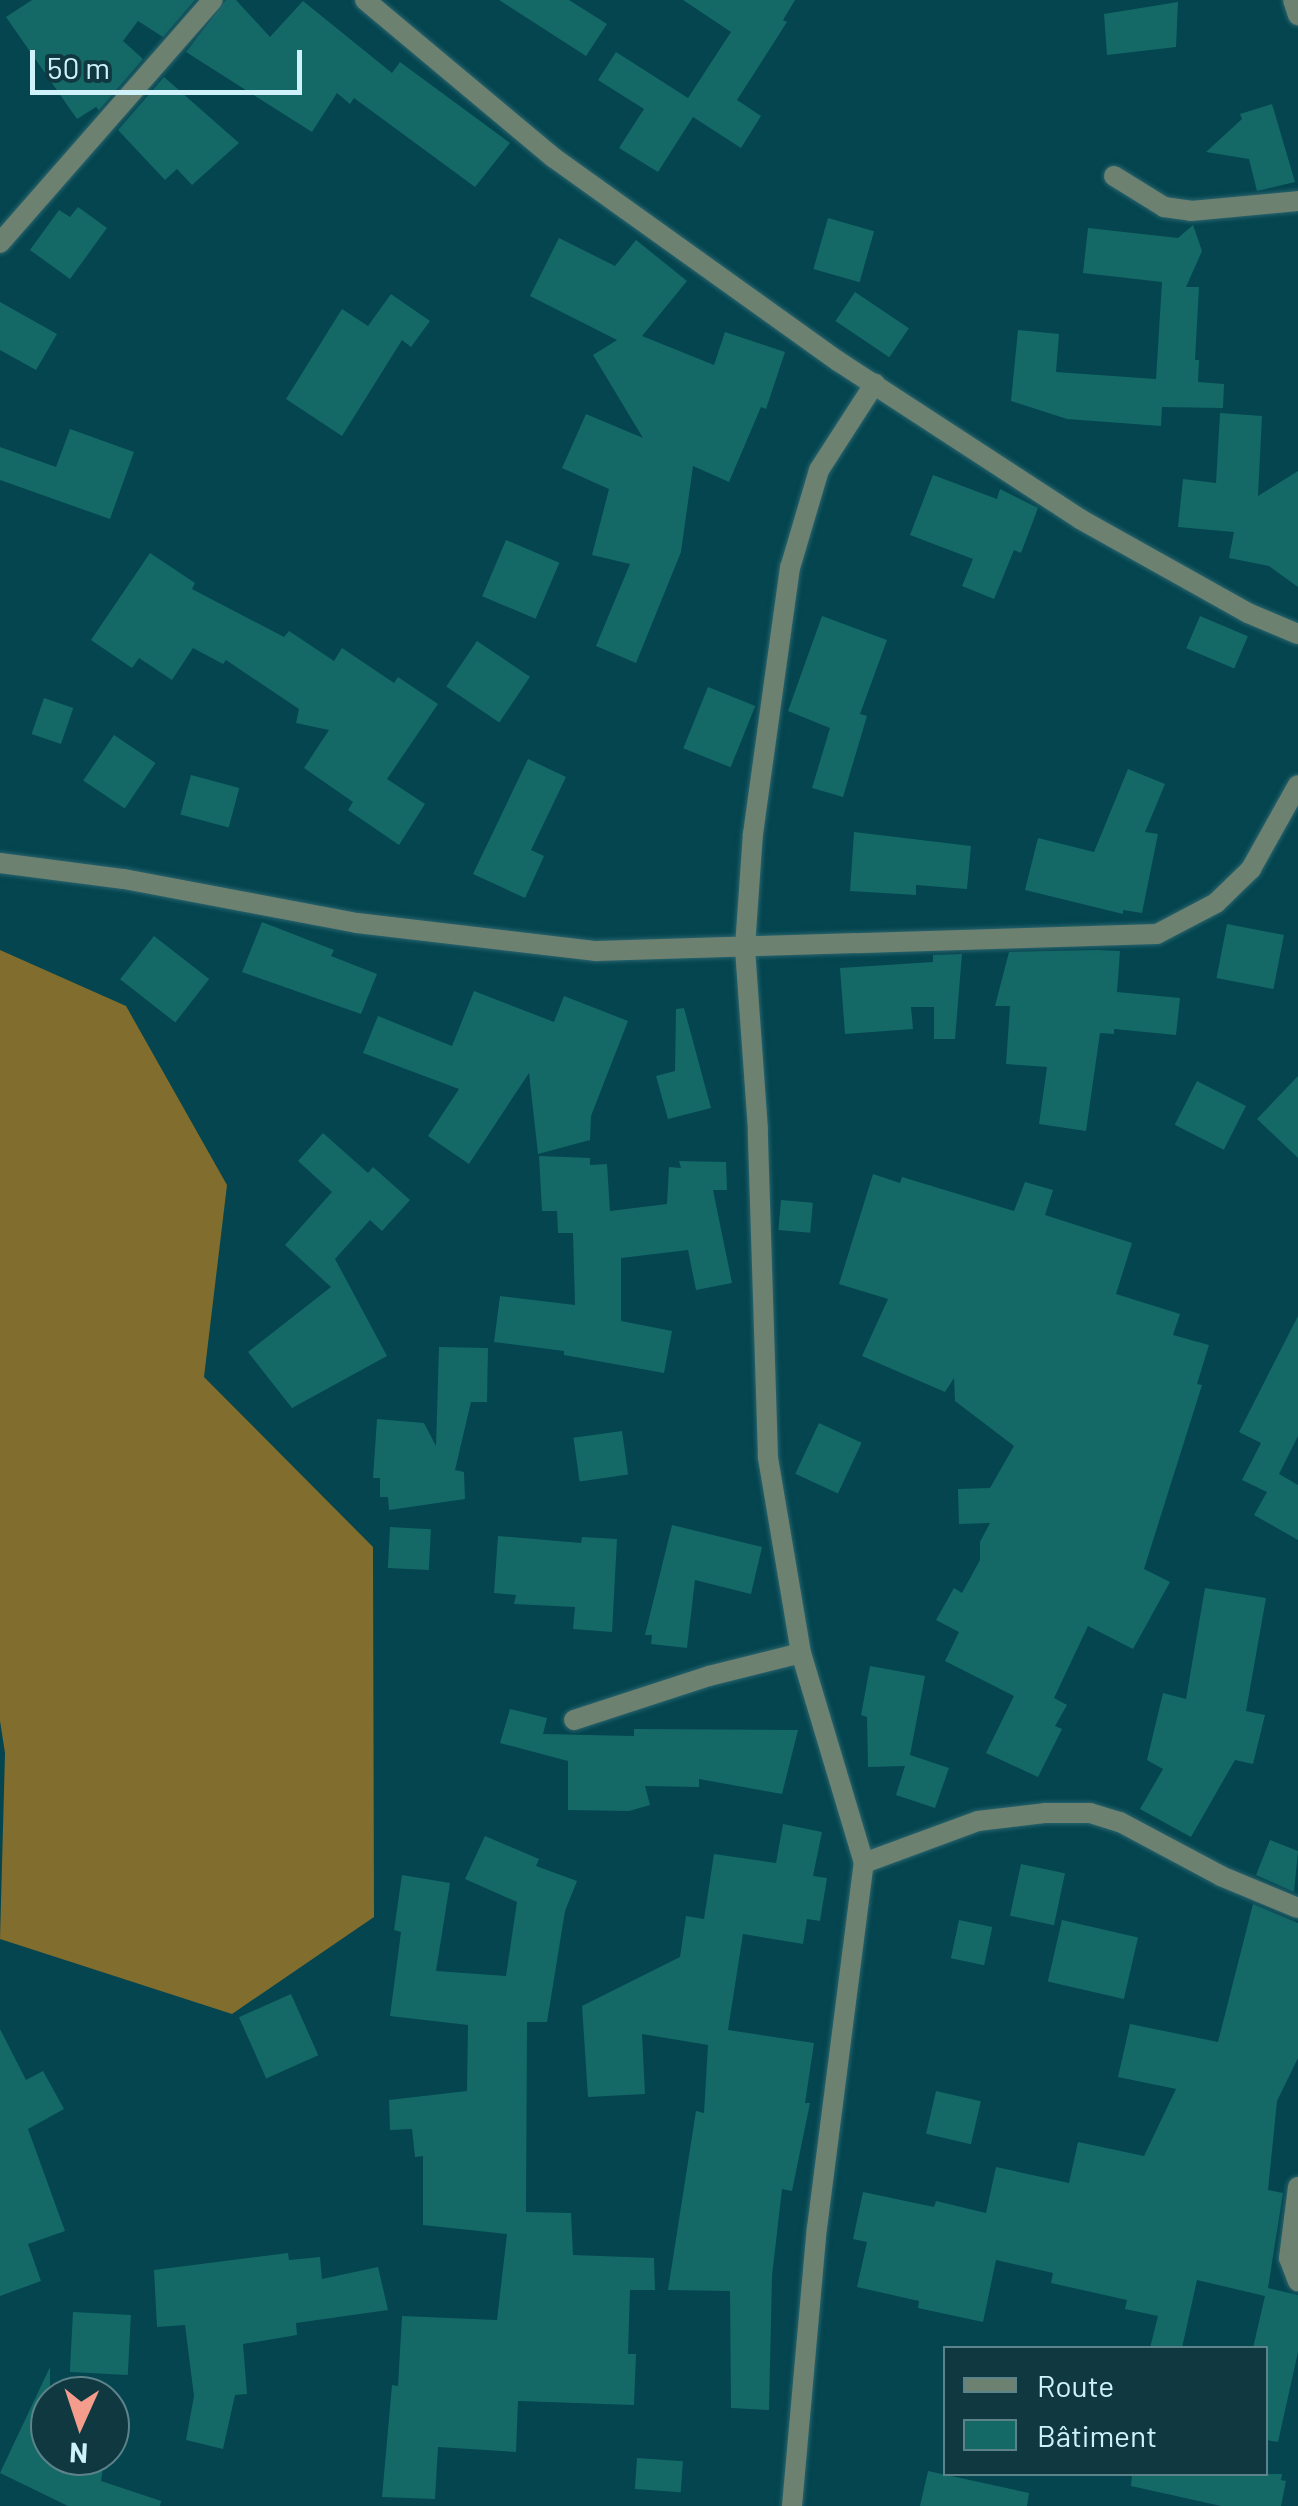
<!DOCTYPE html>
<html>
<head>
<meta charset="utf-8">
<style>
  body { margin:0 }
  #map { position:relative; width:1298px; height:2506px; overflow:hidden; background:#04454f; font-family:Barlow,sans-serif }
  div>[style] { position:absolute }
  .forest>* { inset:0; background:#816d2d }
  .building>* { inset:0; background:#146967; transform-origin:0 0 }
  .roads { filter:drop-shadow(0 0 2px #29646e) drop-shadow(0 0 2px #29646e) }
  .minor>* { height:20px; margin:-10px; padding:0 10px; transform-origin:10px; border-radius:10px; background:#6d8171 }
  .tertiary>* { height:20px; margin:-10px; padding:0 10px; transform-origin:10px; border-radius:10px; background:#6d8171 }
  span { translate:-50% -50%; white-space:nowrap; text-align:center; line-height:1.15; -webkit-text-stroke:10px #103840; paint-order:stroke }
  .legend { position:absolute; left:943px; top:2346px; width:325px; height:130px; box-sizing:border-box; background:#103840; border:2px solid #5c828a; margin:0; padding:12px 18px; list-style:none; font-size:30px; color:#cff2fa }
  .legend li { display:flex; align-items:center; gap:20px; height:50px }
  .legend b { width:50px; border:2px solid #5c828a }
  .north { position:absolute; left:30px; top:2376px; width:100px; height:100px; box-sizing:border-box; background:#103840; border:2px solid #5c828a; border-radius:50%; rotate:183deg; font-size:28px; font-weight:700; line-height:40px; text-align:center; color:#cff2fa }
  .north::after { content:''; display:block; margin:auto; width:35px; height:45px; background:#f49d8c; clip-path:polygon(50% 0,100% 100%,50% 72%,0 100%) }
  .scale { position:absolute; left:30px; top:50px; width:272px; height:45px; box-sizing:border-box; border:5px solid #cff2fa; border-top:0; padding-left:12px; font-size:30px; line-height:35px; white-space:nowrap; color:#cff2fa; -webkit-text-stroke:8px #103840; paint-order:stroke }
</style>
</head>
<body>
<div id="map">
  <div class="forest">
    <i style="clip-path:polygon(0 950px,126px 1006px,227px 1185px,204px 1377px,373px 1547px,374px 1917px,232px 2014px,0 1939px,5px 1753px,0 1721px)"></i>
  </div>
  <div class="building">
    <i style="clip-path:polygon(32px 0,195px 0,163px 37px,138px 21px,123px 41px,143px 59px,99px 110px,96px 107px,77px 119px,6px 17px)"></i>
    <i style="clip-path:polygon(226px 0,236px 0,270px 37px,303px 1px,392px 73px,400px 62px,510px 143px,475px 187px,354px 98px,350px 104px,337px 93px,312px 132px,186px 52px)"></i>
    <i style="clip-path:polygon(499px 0,569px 0,607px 24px,586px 56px)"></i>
    <i style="clip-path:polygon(683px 0,795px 0,783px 20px,787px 22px,737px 100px,761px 116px,741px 148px,693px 117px,658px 172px,619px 148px,644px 109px,598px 80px,616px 52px,688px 98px,731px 32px)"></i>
    <i style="clip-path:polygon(1178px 2px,1176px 47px,1107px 55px,1104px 14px)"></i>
    <i style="clip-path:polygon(164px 77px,239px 143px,192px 185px,177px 169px,165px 180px,118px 130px)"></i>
    <i style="clip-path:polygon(1272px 104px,1295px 182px,1257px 191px,1249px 159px,1206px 152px,1242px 119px,1240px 114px)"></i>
    <i style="clip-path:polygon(78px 207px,107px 228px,70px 279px,30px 250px,59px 210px,70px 217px)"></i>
    <i style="left:828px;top:218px;width:48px;height:53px;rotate:16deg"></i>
    <i style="clip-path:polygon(1193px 225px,1202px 251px,1186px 287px,1199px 287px,1195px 360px,1199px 360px,1198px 382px,1224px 384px,1223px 408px,1162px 407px,1161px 426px,1067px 419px,1011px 401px,1018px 330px,1059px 334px,1056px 372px,1156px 379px,1162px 282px,1083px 273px,1088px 228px,1178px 238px)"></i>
    <i style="clip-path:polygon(559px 238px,615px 266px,636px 240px,687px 281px,642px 336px,714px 365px,725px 332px,785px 352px,766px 409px,761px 407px,729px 482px,693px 466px,681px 552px,636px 663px,596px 646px,630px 564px,592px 555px,609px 489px,562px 468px,586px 414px,643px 438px,593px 355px,617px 340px,530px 296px)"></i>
    <i style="left:855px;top:292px;width:65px;height:35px;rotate:34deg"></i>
    <i style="clip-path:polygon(391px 294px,430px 321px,411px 347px,402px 340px,342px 436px,286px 399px,342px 309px,368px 326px)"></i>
    <i style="clip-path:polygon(0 302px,57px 334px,36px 370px,0 350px)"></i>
    <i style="clip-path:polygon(1220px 413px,1262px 416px,1258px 496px,1298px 471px,1298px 587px,1269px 566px,1229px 558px,1234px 532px,1178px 527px,1183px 479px,1216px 483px)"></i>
    <i style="clip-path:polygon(70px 429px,134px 452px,110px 519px,0 480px,0 447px,56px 467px)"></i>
    <i style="clip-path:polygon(933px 475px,997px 499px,1000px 489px,1038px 508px,1021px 553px,1014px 550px,994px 599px,962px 586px,973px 559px,910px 535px)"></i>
    <i style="left:506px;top:540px;width:58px;height:61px;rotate:23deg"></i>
    <i style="clip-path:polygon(150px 553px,195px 583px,192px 589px,284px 637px,289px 631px,334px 661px,342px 648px,394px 683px,398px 677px,438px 704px,387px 779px,425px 804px,399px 845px,348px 810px,353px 802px,304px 768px,329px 730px,296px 723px,299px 709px,226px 660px,223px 664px,193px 648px,172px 680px,139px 658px,132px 668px,91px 640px)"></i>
    <i style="clip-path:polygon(822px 616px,887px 640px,860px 714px,867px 716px,843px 797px,812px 788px,830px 728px,788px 711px)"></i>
    <i style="left:1200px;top:616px;width:52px;height:35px;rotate:23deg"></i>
    <i style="left:477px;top:641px;width:64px;height:55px;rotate:34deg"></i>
    <i style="left:708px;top:687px;width:51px;height:66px;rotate:22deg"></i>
    <i style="left:44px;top:698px;width:31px;height:38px;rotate:19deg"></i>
    <i style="left:114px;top:735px;width:50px;height:55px;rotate:34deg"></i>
    <i style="clip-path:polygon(528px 759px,566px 777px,531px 850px,544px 856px,525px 898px,473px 874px)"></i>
    <i style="clip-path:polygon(1128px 769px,1165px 784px,1145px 832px,1158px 834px,1142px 913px,1123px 910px,1123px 914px,1025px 890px,1038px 838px,1094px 852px)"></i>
    <i style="left:191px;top:775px;width:50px;height:41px;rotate:15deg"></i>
    <i style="clip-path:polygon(854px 832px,971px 846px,967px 889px,916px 885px,916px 895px,850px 891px)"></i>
    <i style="clip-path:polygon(262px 922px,334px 950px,331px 956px,377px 974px,361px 1014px,242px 972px)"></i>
    <i style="left:1227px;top:924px;width:58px;height:55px;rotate:11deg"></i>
    <i style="left:154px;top:936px;width:70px;height:55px;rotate:38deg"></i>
    <i style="clip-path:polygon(1097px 950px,1120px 951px,1117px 992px,1180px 998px,1176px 1035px,1114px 1029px,1114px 1034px,1100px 1033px,1086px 1131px,1039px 1124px,1047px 1067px,1006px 1064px,1010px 1006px,995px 1006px,1009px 952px)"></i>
    <i style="clip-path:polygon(962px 954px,955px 1039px,934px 1039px,934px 1007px,911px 1007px,913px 1029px,845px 1034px,840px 968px,933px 962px,933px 955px)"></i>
    <i style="clip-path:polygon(474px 991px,554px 1022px,564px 996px,628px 1021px,591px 1116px,590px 1140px,538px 1154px,529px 1073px,469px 1164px,428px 1136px,459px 1089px,363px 1053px,378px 1016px,452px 1046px)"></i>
    <i style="clip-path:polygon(684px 1008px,711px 1108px,668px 1119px,656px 1076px,675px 1071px,676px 1009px)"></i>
    <i style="clip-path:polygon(1298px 1076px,1298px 1158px,1257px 1119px)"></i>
    <i style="left:1197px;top:1081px;width:55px;height:49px;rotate:27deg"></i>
    <i style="clip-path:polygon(323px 1133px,368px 1173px,373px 1167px,410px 1200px,382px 1231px,370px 1220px,335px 1259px,387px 1356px,292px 1408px,248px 1352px,331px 1287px,285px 1245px,332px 1192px,298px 1161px)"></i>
    <i style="clip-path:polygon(539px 1156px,590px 1158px,590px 1165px,607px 1164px,610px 1211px,667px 1204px,669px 1167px,681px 1168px,679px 1161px,726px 1162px,727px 1190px,713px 1190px,732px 1283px,696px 1290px,688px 1250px,621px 1258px,621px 1321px,672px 1331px,664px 1373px,564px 1355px,564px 1351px,494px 1342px,500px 1296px,575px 1305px,573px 1233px,558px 1233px,557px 1211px,542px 1211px)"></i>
    <i style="clip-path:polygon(873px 1174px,900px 1183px,902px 1177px,1014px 1211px,1025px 1182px,1053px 1190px,1045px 1215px,1132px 1243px,1116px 1294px,1180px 1314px,1173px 1335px,1209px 1345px,1197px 1384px,1202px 1385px,1144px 1569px,1170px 1582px,1133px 1649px,1088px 1626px,1054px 1698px,1067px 1705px,1055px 1726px,1062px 1729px,1038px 1777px,986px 1753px,1014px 1696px,945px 1661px,959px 1632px,936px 1620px,954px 1588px,962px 1593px,980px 1560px,980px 1542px,990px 1523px,959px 1524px,958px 1489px,990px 1488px,1014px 1446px,955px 1401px,954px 1378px,945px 1392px,862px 1356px,888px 1299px,839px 1284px)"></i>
    <i style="left:781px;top:1200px;width:32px;height:30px;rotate:5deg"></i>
    <i style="clip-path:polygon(1298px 1316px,1298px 1436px,1279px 1474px,1298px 1485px,1298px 1540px,1254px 1515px,1267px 1492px,1242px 1480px,1261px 1443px,1239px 1432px)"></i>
    <i style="clip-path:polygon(439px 1347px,488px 1348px,487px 1402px,471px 1402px,455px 1470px,464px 1472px,465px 1499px,389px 1510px,388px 1497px,380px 1497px,380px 1478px,373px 1478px,377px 1419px,424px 1423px,436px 1446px)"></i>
    <i style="left:819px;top:1423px;width:47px;height:56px;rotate:25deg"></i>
    <i style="left:622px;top:1431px;width:44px;height:49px;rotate:82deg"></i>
    <i style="clip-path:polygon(672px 1525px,762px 1547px,751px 1594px,695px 1580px,687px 1648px,651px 1644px,652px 1635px,645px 1635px)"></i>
    <i style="left:390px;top:1527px;width:41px;height:41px;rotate:3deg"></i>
    <i style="clip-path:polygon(498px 1536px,581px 1543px,582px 1537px,617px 1539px,612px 1632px,573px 1629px,575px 1607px,514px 1604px,516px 1595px,494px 1593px)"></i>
    <i style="clip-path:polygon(1205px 1588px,1266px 1598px,1246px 1711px,1265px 1715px,1253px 1764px,1235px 1760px,1191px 1837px,1140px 1809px,1163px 1769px,1147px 1760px,1163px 1693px,1186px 1699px)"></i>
    <i style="clip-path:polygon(870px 1666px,925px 1676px,910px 1755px,949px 1768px,935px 1808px,896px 1795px,905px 1766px,868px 1767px,867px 1717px,861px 1715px)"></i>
    <i style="clip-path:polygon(510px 1709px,547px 1718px,543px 1734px,634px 1736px,634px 1729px,798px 1730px,782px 1794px,699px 1779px,699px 1787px,645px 1786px,650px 1805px,629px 1811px,568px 1810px,568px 1761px,500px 1743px)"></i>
    <i style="clip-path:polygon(783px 1824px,822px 1832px,813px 1876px,827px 1878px,820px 1921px,807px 1919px,803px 1944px,743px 1934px,728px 2030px,814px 2043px,805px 2103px,810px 2103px,792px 2191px,782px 2189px,772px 2276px,769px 2410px,731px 2408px,730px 2291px,668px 2290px,696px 2111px,704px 2113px,708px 2045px,642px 2034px,645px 2094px,588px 2097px,582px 2006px,680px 1957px,686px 1916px,704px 1919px,714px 1854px,776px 1863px)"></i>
    <i style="clip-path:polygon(485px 1836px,539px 1859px,536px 1866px,577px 1881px,565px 1911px,547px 2022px,527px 2022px,526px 2212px,571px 2213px,573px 2255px,654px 2258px,655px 2290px,630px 2290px,628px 2354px,636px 2354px,634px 2405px,518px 2401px,516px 2452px,438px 2447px,435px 2499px,382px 2497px,392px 2385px,398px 2386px,402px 2316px,497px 2320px,507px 2234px,423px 2225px,423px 2156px,415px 2157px,412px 2129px,390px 2130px,389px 2100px,467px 2091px,468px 2025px,390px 2016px,401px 1932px,394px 1930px,402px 1875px,450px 1883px,436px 1971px,506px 1976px,517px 1902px,465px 1879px)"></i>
    <i style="clip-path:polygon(1270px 1840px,1298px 1851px,1294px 1892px,1256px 1875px)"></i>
    <i style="left:1021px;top:1864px;width:45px;height:53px;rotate:12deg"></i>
    <i style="clip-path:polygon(1253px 1904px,1298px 1923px,1298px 2058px,1277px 2101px,1268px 2190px,1283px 2193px,1268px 2288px,1298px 2295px,1298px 2352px,1278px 2442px,1266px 2440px,1266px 2348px,1253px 2348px,1265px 2296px,1197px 2280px,1182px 2348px,1150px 2348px,1158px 2316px,1125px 2309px,1127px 2300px,1051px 2283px,1053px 2273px,996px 2260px,983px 2322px,918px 2308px,919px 2301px,857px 2287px,867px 2242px,853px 2239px,863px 2192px,934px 2207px,936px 2201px,986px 2213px,996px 2167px,1069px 2183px,1078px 2142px,1144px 2156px,1176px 2089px,1118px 2077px,1130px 2024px,1218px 2042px)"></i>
    <i style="left:959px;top:1920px;width:34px;height:39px;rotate:12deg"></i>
    <i style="left:1062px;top:1920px;width:78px;height:63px;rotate:13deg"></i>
    <i style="left:291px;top:1994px;width:67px;height:57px;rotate:66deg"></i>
    <i style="clip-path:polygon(0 2029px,26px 2080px,43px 2071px,64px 2109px,28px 2129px,65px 2231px,28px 2244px,41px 2281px,0 2296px)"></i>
    <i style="left:936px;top:2091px;width:46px;height:44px;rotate:13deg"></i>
    <i style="clip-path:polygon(288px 2253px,289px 2260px,320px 2257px,322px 2279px,378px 2267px,388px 2310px,296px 2323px,297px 2335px,243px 2344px,247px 2394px,235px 2395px,223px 2449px,186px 2440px,194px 2396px,185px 2325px,157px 2327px,154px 2270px)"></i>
    <i style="left:73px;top:2312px;width:58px;height:60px;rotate:3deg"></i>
    <i style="clip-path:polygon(50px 2367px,50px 2456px,105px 2456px,101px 2481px,161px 2501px,160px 2506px,68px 2506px,0 2473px)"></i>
    <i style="left:637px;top:2458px;width:46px;height:31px;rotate:4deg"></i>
    <i style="clip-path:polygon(928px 2471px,1029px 2493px,1027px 2506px,920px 2506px)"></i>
    <i style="clip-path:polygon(1132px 2474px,1282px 2474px,1281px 2480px,1286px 2481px,1281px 2506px,1221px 2506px,1131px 2486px)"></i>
  </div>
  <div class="roads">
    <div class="minor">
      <i style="left:365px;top:0;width:246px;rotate:39.9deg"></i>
      <i style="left:554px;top:158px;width:349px;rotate:35.6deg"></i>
      <i style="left:838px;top:361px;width:289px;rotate:33.1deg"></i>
      <i style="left:1080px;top:519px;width:193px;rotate:29.2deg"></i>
      <i style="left:1248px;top:613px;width:54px;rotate:22.8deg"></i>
      <i style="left:1114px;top:176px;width:59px;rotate:31.8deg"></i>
      <i style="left:1164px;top:207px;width:27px;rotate:8deg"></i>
      <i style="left:1191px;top:211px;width:107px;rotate:-5.3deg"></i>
      <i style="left:0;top:243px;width:323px;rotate:-48.8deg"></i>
      <i style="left:0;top:863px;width:125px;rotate:7.4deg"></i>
      <i style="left:124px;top:879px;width:237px;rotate:10.7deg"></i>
      <i style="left:357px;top:923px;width:241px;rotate:6.7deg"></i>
      <i style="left:596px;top:951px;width:561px;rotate:-1.74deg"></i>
      <i style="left:1157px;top:934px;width:67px;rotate:-27.7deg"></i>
      <i style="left:1216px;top:903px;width:49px;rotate:-44.2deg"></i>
      <i style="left:1251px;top:869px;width:96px;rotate:-60.8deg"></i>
      <i style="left:574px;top:1720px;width:142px;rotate:-18.1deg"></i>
      <i style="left:709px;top:1676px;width:95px;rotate:-14deg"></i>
      <i style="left:864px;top:1863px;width:121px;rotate:-20.2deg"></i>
      <i style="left:978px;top:1821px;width:67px;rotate:-6.8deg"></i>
      <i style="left:1045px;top:1813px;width:45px"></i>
      <i style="left:1090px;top:1813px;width:31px;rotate:17deg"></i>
      <i style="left:1120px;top:1822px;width:115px;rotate:28.1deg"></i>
      <i style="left:1221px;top:1876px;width:83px;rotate:22.6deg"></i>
      <i style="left:1298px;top:2187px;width:72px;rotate:97.2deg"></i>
      <i style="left:1289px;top:2258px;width:25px;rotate:69deg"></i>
      <i style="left:792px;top:2506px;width:279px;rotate:-84.9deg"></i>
      <i style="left:817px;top:2228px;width:368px;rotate:-82.7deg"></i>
      <i style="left:864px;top:1863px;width:219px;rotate:-106.7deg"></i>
      <i style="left:801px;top:1653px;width:199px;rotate:-99.6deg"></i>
      <i style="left:768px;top:1457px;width:327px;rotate:-91.8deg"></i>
      <i style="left:758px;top:1130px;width:183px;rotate:-94.1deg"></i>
      <i style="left:745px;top:947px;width:113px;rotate:-86deg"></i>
      <i style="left:753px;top:834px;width:269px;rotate:-82.1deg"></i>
      <i style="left:790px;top:568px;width:102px;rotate:-73.5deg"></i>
      <i style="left:819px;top:470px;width:103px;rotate:-57.2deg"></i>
    </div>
    <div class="tertiary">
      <i style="left:1293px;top:0;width:16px;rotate:72deg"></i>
    </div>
  </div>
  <ul class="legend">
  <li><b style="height:12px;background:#6d8171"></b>Route</li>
  <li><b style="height:28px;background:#146967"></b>Bâtiment</li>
  </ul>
  <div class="north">N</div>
  <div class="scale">50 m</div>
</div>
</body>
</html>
